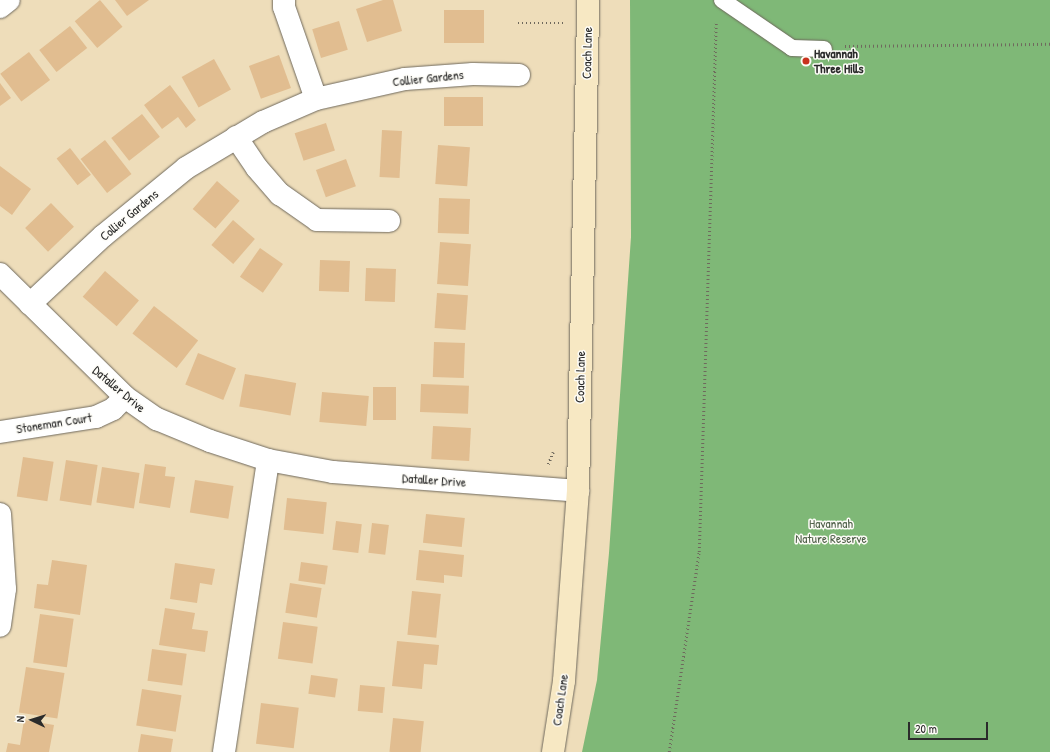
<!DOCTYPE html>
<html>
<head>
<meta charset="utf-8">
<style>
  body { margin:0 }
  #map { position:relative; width:1050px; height:752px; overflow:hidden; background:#eeddba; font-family:"Patrick Hand",sans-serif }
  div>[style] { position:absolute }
  .forest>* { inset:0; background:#7fb877 }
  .building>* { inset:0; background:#e1bd90; transform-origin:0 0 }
  .path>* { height:2.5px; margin-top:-1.25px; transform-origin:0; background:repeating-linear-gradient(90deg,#6f695d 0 1px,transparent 0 4px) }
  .roads { filter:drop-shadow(0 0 1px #6f695d) drop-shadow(0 0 1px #6f695d) }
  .lane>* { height:16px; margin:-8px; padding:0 8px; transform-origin:8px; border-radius:8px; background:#fff }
  .street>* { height:22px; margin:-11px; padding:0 11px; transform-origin:11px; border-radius:11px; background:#fff }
  .secondary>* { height:22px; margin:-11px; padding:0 11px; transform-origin:11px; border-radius:11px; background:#f7e8c3 }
  .dots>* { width:11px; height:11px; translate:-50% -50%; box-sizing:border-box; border:2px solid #fdfcf7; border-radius:50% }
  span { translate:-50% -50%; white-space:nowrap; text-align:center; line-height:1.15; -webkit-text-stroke:3px #fdfcf7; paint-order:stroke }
  .street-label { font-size:13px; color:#2b2b2b }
  .poi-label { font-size:13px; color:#2b2b2b; font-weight:700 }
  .left { translate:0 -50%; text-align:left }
  .park-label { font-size:13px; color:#4e5f48 }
  .north { position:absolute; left:12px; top:700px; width:40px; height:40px; -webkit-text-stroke:3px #fdfcf7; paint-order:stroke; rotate:274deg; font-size:11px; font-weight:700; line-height:16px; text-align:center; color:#2b2b2b }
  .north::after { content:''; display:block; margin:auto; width:14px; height:18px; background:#2b2b2b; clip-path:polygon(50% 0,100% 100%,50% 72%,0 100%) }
  .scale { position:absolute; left:908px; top:722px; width:80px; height:18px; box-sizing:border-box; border:2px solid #2b2b2b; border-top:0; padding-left:5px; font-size:12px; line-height:14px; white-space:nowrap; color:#2b2b2b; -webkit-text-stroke:3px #fdfcf7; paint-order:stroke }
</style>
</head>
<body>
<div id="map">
  <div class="forest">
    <i style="clip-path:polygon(630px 0,1050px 0,1050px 752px,582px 752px,597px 680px,609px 553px,631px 237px)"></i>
  </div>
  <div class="building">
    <i style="left:100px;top:0;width:35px;height:33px;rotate:50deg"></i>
    <i style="clip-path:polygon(115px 0,149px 0,127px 16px)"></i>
    <i style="clip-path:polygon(383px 0,393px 0,402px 31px,367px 42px,356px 9px)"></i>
    <i style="left:444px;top:10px;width:40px;height:33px"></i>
    <i style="left:339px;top:21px;width:30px;height:28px;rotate:73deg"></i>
    <i style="left:70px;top:26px;width:28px;height:39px;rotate:52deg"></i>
    <i style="left:29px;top:52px;width:35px;height:36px;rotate:53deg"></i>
    <i style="left:279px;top:55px;width:35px;height:32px;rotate:70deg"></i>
    <i style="left:214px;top:59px;width:35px;height:37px;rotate:61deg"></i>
    <i style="clip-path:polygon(0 83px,11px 98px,0 106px)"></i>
    <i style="clip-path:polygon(170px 85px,196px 120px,186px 128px,178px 117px,162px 129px,144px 105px)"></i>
    <i style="left:444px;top:97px;width:39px;height:29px"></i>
    <i style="left:142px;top:114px;width:29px;height:39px;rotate:52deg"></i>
    <i style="left:326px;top:123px;width:29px;height:33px;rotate:72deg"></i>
    <i style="left:382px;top:130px;width:20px;height:47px;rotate:3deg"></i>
    <i style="left:105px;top:140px;width:43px;height:31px;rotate:52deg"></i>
    <i style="left:438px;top:145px;width:32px;height:39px;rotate:4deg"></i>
    <i style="left:70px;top:148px;width:34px;height:17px;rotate:52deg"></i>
    <i style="left:346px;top:159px;width:29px;height:32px;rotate:70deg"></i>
    <i style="clip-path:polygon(0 166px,31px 189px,12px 215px,0 206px)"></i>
    <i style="left:217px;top:181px;width:30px;height:37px;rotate:41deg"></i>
    <i style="left:439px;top:198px;width:31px;height:35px;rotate:2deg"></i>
    <i style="left:51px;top:203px;width:33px;height:36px;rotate:46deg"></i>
    <i style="left:233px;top:220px;width:29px;height:33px;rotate:41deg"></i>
    <i style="left:440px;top:242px;width:31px;height:42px;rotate:4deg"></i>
    <i style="left:260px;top:248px;width:28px;height:35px;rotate:35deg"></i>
    <i style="left:320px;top:260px;width:30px;height:31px;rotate:2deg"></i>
    <i style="left:366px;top:268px;width:30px;height:33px;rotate:2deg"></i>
    <i style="left:105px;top:271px;width:45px;height:34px;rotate:41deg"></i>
    <i style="left:437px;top:293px;width:31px;height:35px;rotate:4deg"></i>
    <i style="left:154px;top:306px;width:56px;height:35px;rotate:38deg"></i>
    <i style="left:434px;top:342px;width:31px;height:35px;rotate:2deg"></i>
    <i style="left:198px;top:353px;width:41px;height:34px;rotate:22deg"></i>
    <i style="left:245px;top:374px;width:52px;height:33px;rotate:10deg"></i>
    <i style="left:421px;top:384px;width:48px;height:28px;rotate:2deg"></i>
    <i style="left:373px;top:387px;width:23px;height:33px"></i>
    <i style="left:322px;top:392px;width:47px;height:30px;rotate:5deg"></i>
    <i style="left:433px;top:426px;width:38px;height:33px;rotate:3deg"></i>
    <i style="left:23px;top:457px;width:31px;height:40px;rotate:9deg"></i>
    <i style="left:66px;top:460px;width:32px;height:41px;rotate:9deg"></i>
    <i style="clip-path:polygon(145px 464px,166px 467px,165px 476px,175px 477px,170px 508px,139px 503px)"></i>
    <i style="left:102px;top:467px;width:38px;height:36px;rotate:9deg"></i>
    <i style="left:195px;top:480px;width:39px;height:33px;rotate:9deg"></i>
    <i style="left:287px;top:498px;width:40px;height:32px;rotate:6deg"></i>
    <i style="left:426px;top:514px;width:39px;height:29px;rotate:6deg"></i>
    <i style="left:336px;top:521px;width:26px;height:29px;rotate:7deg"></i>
    <i style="left:372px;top:523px;width:17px;height:30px;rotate:7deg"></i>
    <i style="clip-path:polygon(419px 550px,464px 555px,462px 577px,444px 575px,444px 583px,416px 580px)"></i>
    <i style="clip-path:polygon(52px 560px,87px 565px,80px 615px,34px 608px,37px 584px,48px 585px)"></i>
    <i style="left:301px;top:562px;width:27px;height:19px;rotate:8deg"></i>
    <i style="clip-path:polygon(175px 563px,215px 569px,212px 585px,200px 583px,197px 603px,170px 599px)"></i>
    <i style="left:290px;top:583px;width:32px;height:30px;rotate:9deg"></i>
    <i style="left:412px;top:591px;width:29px;height:44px;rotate:6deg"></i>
    <i style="clip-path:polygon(165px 608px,195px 613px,192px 629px,208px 631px,205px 652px,159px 645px)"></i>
    <i style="left:40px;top:614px;width:34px;height:49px;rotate:8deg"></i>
    <i style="left:283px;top:622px;width:35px;height:37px;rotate:8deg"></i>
    <i style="clip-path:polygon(397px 641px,439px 645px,437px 665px,424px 664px,422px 689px,392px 686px)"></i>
    <i style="left:152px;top:649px;width:35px;height:32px;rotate:8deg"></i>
    <i style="left:26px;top:667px;width:39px;height:46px;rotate:9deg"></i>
    <i style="left:311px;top:675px;width:27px;height:19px;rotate:8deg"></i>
    <i style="left:360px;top:685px;width:25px;height:26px;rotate:5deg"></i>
    <i style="left:142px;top:689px;width:40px;height:37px;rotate:9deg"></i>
    <i style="left:261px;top:703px;width:38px;height:41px;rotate:7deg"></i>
    <i style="left:393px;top:718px;width:31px;height:34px;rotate:6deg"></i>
    <i style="clip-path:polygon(24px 720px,54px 725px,49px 752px,6px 752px,8px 743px,20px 745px)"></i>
    <i style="clip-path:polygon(141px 734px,173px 739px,171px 752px,138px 752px)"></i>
  </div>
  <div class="path">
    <i style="left:518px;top:23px;width:46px"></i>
    <i style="left:845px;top:46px;width:205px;rotate:-0.6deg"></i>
    <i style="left:548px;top:464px;width:13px;rotate:-67deg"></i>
    <i style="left:669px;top:752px;width:202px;rotate:-81.5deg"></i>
    <i style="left:699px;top:552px;width:529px;rotate:-88.16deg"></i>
  </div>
  <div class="roads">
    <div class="lane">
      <i style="left:722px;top:0;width:85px;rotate:34.4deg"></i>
      <i style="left:792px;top:48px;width:32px;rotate:2deg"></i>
    </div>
    <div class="street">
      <i style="left:284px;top:0;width:7px;rotate:90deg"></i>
      <i style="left:284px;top:7px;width:97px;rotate:70.8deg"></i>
      <i style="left:0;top:7px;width:11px;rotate:-38deg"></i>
      <i style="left:236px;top:137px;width:37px;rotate:56deg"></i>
      <i style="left:257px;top:168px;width:35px;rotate:49deg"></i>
      <i style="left:280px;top:194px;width:45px;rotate:35.1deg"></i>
      <i style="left:317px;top:220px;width:72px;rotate:0.8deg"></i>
      <i style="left:0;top:274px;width:175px;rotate:44.5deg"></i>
      <i style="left:125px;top:397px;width:39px;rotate:35deg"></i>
      <i style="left:157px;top:419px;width:57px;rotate:22.5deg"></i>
      <i style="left:210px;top:441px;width:61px;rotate:18.1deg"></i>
      <i style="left:268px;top:460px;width:66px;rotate:10.5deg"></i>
      <i style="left:333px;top:472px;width:246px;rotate:4.4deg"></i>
      <i style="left:30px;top:304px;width:100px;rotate:-43deg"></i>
      <i style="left:103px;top:236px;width:107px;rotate:-39.3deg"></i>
      <i style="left:186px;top:168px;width:90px;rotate:-30.9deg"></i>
      <i style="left:263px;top:122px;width:58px;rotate:-23.5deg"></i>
      <i style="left:316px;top:99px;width:91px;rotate:-12.7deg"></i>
      <i style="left:405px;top:79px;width:68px;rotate:-4.2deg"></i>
      <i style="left:473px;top:74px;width:46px;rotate:1.2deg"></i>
      <i style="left:0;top:432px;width:97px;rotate:-8.9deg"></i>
      <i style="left:96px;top:417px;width:19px;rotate:-25deg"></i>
      <i style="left:113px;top:409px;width:17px;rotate:-45deg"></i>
      <i style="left:0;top:514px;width:75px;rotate:86.2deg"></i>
      <i style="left:5px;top:589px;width:37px;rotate:98deg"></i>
      <i style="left:224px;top:752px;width:295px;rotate:-81.4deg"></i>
    </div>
    <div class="secondary">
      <i style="left:553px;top:752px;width:72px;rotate:-81.2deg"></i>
      <i style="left:564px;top:681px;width:191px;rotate:-85.8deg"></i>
      <i style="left:578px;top:491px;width:491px;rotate:-88.8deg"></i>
    </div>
  </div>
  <div class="dots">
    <i style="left:806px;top:61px;background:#c8321e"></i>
  </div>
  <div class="street-label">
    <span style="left:587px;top:53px;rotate:-89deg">Coach Lane</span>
    <span style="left:428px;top:78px;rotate:-6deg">Collier Gardens</span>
    <span style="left:129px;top:215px;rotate:-40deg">Collier Gardens</span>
    <span style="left:580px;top:377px;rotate:-89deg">Coach Lane</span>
    <span style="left:119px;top:389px;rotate:40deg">Dataller Drive</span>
    <span style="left:54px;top:423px;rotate:-9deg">Stoneman Court</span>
    <span style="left:434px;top:480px;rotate:4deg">Dataller Drive</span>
    <span style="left:560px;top:700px;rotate:-82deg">Coach Lane</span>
  </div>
  <div class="poi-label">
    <span class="left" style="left:814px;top:61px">Havannah<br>Three Hills</span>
  </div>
  <div class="park-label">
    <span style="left:831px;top:531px">Havannah<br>Nature Reserve</span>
  </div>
  <div class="north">N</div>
  <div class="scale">20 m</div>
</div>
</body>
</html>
